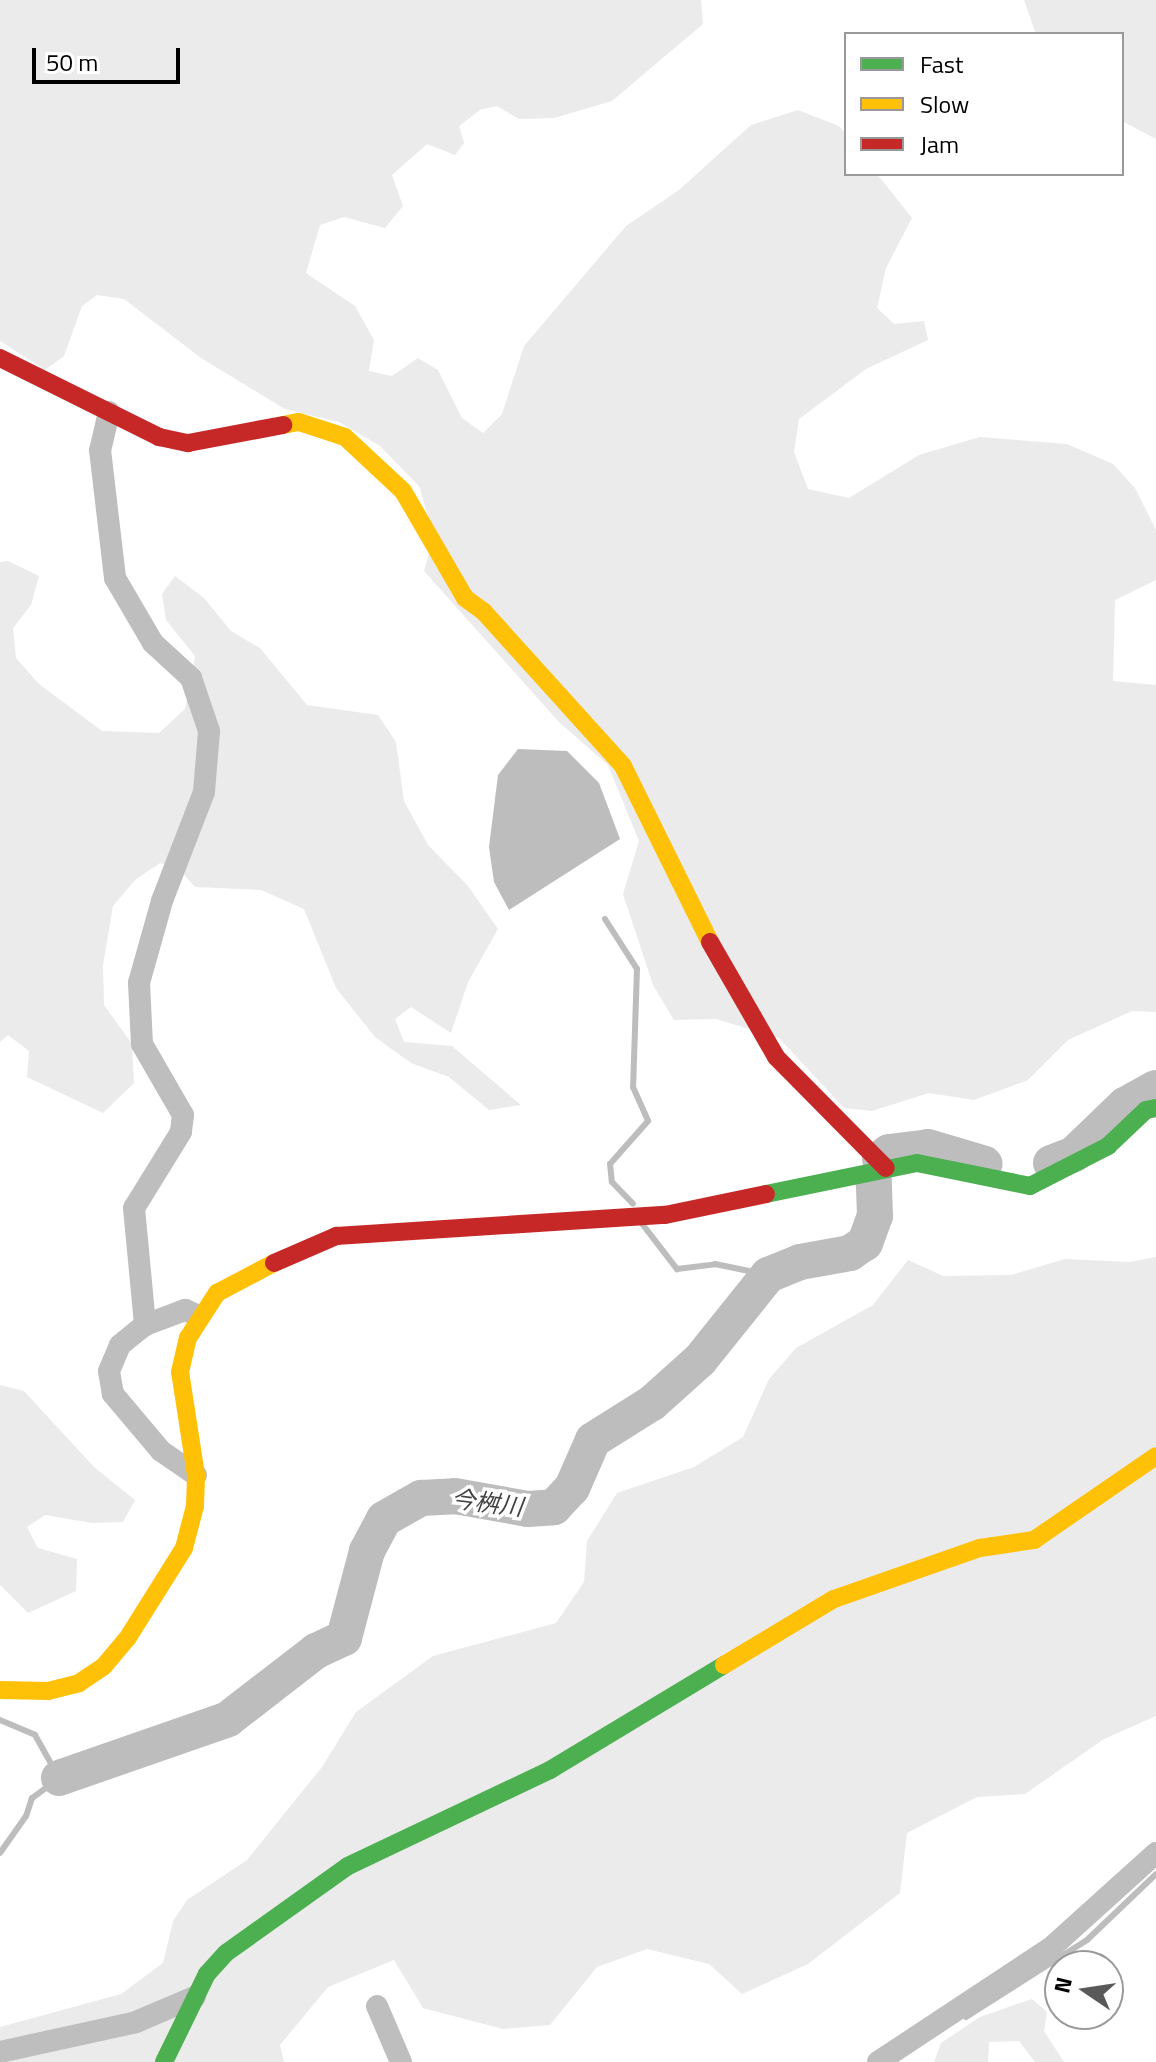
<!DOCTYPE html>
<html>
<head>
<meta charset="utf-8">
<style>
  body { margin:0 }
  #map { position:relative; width:1156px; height:2062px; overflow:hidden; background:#fff; font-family:"Titillium Web","Noto Sans JP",sans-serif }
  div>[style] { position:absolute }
  .green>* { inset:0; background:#ebebeb }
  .water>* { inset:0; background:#bdbdbd }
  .stream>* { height:6px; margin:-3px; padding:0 3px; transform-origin:3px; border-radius:3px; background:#bdbdbd }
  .river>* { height:36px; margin:-18px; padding:0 18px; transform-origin:18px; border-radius:18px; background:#bdbdbd }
  .street>* { height:22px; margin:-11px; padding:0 11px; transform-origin:11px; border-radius:11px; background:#bebebe }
  .fast>* { height:18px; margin:-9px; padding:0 9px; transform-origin:9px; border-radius:9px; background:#4caf50 }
  .slow>* { height:18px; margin:-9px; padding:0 9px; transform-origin:9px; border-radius:9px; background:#ffc107 }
  .jam>* { height:18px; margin:-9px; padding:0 9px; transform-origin:9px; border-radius:9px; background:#c62828 }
  span { translate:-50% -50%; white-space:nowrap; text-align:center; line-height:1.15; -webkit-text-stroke:7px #fff; paint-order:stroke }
  .water-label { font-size:24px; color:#424242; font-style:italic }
  .legend { position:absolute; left:844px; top:32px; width:280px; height:144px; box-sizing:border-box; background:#fff; border:2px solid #999; margin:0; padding:10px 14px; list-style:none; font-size:24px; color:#000 }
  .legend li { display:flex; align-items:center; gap:16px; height:40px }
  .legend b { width:40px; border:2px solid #999 }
  .north { position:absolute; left:1044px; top:1950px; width:80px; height:80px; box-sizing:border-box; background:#fff; border:2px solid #999; border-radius:50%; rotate:283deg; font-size:22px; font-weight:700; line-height:32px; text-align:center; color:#000 }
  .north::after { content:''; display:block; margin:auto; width:28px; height:36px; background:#595959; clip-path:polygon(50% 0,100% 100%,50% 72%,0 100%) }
  .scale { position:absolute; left:32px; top:48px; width:148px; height:36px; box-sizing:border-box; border:4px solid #000; border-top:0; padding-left:10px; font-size:24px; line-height:28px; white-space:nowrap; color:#000; -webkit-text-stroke:6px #fff; paint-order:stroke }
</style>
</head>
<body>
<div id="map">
  <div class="green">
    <i style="clip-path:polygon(0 0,701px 0,703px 24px,612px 101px,554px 118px,519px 119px,497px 106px,480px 110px,459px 126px,464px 143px,455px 155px,427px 144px,392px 175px,403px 206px,385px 228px,344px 217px,320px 225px,306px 273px,355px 306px,374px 340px,369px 371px,392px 376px,418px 358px,438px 370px,462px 418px,483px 433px,502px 414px,524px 346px,626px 226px,679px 190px,751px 125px,798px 110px,839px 126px,846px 134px,846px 174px,877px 174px,912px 218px,886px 268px,877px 308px,894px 324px,924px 321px,928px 340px,866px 369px,799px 419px,794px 452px,808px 489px,849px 498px,919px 455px,980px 437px,1067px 444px,1113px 464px,1135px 488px,1156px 530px,1156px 580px,1115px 600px,1113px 681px,1156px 685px,1156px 1012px,1132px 1011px,1068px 1040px,1028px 1080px,974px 1100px,929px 1093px,872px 1111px,844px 1108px,779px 1038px,716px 1019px,674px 1020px,653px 985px,623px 894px,639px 841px,608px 765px,559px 722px,424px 571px,434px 536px,419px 486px,380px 446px,339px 422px,285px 409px,201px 358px,124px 299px,97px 295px,82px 306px,64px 356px,45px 370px,0 341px)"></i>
    <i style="clip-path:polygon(1024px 0,1156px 0,1156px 139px,1122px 121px,1122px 34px,1036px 34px)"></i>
    <i style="clip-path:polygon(8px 561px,39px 576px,31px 605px,13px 628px,16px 658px,39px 684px,102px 731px,159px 733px,185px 709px,195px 656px,166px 620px,162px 594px,175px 576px,204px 598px,231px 631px,260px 648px,307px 705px,378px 715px,396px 742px,404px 801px,428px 845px,468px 886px,498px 929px,468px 982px,451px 1033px,411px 1007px,395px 1019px,404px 1042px,452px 1046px,521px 1105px,489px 1110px,449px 1077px,411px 1063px,375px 1037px,336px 988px,304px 909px,261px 890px,195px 887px,179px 869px,160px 863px,135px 880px,113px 906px,103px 965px,104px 1005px,132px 1044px,134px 1083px,103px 1113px,27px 1077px,29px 1051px,8px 1035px,0 1042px,0 562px)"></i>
    <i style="clip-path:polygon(1156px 1257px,1156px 1716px,1104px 1739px,1025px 1794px,977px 1797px,907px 1833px,900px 1893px,808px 1964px,742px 1994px,709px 1964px,647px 1949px,597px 1967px,550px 2025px,503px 2029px,423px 2008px,394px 1960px,328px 1987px,280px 2045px,284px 2062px,0 2062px,0 2027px,121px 1994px,163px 1963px,173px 1921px,187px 1900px,247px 1860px,322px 1767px,356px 1712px,433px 1656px,556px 1623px,584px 1582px,587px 1541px,617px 1493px,694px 1467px,743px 1437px,769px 1379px,796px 1348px,873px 1305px,908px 1260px,943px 1276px,1011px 1275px,1065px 1259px,1130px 1262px)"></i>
    <i style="clip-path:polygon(0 1385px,24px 1391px,94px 1467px,135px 1500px,123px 1522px,92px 1523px,45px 1515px,27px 1527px,38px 1548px,77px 1559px,76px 1591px,28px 1613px,0 1585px)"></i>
    <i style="clip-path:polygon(1032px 1999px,1047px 2012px,1044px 2031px,1064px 2062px,1035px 2062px,1019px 2041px,989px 2042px,988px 2062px,934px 2062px,941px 2043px,980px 2017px)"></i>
  </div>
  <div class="water">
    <i style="clip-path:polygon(518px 749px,567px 751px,599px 783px,620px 839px,509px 910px,494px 882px,489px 847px,498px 775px)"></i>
  </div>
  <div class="stream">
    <i style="left:605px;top:919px;width:59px;rotate:57.4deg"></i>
    <i style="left:637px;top:969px;width:118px;rotate:91.9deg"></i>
    <i style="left:633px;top:1087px;width:37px;rotate:66deg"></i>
    <i style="left:648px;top:1121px;width:57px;rotate:131.5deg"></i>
    <i style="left:610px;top:1164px;width:18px;rotate:84deg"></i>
    <i style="left:612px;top:1182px;width:30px;rotate:46deg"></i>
    <i style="left:643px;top:1225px;width:56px;rotate:52.3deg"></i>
    <i style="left:677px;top:1269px;width:38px;rotate:-7deg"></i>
    <i style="left:715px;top:1264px;width:54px;rotate:11.7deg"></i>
    <i style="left:0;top:1720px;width:38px;rotate:23deg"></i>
    <i style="left:35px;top:1735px;width:49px;rotate:60.8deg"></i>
    <i style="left:59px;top:1778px;width:34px;rotate:143deg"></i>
    <i style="left:32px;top:1798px;width:19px;rotate:108deg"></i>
    <i style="left:26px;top:1816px;width:45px;rotate:125.1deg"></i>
    <i style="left:966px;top:2017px;width:143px;rotate:-32.5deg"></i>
    <i style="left:1087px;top:1940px;width:95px;rotate:-43.7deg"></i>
  </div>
  <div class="river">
    <i style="left:880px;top:1159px;width:11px;rotate:-38deg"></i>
    <i style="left:889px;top:1152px;width:39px;rotate:-7deg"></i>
    <i style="left:928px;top:1147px;width:59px;rotate:16.6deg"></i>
    <i style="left:1051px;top:1163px;width:25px;rotate:-21deg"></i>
    <i style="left:1074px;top:1154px;width:71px;rotate:-43.9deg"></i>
    <i style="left:1125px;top:1105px;width:35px;rotate:-29deg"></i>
    <i style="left:59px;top:1778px;width:179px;rotate:-19.2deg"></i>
    <i style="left:228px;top:1719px;width:111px;rotate:-37.7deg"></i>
    <i style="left:316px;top:1651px;width:31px;rotate:-25deg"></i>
    <i style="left:344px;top:1638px;width:90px;rotate:-75.2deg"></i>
    <i style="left:367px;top:1551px;width:36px;rotate:-62deg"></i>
    <i style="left:384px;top:1519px;width:43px;rotate:-29.6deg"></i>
    <i style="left:421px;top:1498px;width:34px;rotate:-3deg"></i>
    <i style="left:455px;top:1496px;width:74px;rotate:10.1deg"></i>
    <i style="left:528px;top:1509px;width:26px;rotate:-4deg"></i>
    <i style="left:554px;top:1507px;width:26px;rotate:-47deg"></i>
    <i style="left:572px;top:1488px;width:52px;rotate:-66.4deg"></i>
    <i style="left:593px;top:1440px;width:70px;rotate:-32.1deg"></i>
    <i style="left:652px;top:1403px;width:64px;rotate:-41.9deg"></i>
    <i style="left:700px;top:1360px;width:109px;rotate:-51.3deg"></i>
    <i style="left:768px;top:1275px;width:35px;rotate:-22deg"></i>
    <i style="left:800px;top:1262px;width:51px;rotate:-10.2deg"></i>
    <i style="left:850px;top:1253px;width:18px;rotate:-34deg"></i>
    <i style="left:865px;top:1243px;width:29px;rotate:-70deg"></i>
    <i style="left:875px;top:1216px;width:36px;rotate:-92deg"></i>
  </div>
  <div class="street">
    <i style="left:109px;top:412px;width:39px;rotate:103deg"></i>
    <i style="left:100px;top:450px;width:129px;rotate:83.3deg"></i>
    <i style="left:115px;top:578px;width:75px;rotate:59.7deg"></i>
    <i style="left:153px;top:643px;width:52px;rotate:42.6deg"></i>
    <i style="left:191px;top:678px;width:56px;rotate:71.2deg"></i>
    <i style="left:209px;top:731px;width:61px;rotate:94.7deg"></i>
    <i style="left:204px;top:792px;width:117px;rotate:111.1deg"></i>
    <i style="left:162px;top:901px;width:85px;rotate:105.7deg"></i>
    <i style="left:139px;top:983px;width:61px;rotate:87.2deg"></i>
    <i style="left:142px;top:1044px;width:82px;rotate:60deg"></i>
    <i style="left:183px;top:1115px;width:17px;rotate:97deg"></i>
    <i style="left:181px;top:1132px;width:89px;rotate:121.7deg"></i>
    <i style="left:134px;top:1208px;width:118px;rotate:84.6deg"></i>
    <i style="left:196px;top:1475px;width:42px;rotate:-145.6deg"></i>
    <i style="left:161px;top:1451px;width:75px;rotate:-130.1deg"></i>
    <i style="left:113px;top:1394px;width:23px;rotate:-100deg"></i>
    <i style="left:109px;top:1371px;width:28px;rotate:-67deg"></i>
    <i style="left:120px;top:1345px;width:32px;rotate:-39deg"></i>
    <i style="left:145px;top:1325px;width:43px;rotate:-20.6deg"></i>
    <i style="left:185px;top:1310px;width:15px;rotate:23deg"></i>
    <i style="left:377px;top:2006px;width:61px;rotate:66.8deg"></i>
    <i style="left:0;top:2052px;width:139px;rotate:-12.4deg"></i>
    <i style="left:136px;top:2022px;width:64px;rotate:-23deg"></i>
    <i style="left:878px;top:2062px;width:210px;rotate:-33.5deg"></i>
    <i style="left:1053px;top:1946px;width:139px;rotate:-42.1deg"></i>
  </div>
  <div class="fast">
    <i style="left:766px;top:1194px;width:154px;rotate:-11.6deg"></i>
    <i style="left:917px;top:1163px;width:115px;rotate:11.5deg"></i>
    <i style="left:1030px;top:1186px;width:88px;rotate:-27.1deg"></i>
    <i style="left:1108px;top:1146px;width:52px;rotate:-43.5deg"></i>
    <i style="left:1146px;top:1110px;width:10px;rotate:-11deg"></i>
    <i style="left:164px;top:2062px;width:98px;rotate:-64deg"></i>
    <i style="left:207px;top:1974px;width:28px;rotate:-48deg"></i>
    <i style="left:226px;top:1953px;width:150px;rotate:-35.5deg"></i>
    <i style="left:348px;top:1866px;width:224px;rotate:-25.4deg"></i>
    <i style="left:550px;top:1770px;width:203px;rotate:-31.1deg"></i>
  </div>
  <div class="slow">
    <i style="left:283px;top:425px;width:16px;rotate:-11deg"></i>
    <i style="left:299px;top:422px;width:48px;rotate:18.1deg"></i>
    <i style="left:345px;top:437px;width:79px;rotate:43deg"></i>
    <i style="left:403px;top:491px;width:124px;rotate:59.9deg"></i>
    <i style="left:465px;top:598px;width:24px;rotate:36deg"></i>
    <i style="left:484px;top:612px;width:207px;rotate:47.9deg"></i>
    <i style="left:623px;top:766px;width:196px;rotate:63.7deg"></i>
    <i style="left:724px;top:1665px;width:128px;rotate:-31deg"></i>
    <i style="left:834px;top:1599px;width:155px;rotate:-19.3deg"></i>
    <i style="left:980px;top:1548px;width:55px;rotate:-8.4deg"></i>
    <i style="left:1034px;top:1540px;width:148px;rotate:-34.5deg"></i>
    <i style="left:0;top:1690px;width:48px;rotate:1.2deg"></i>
    <i style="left:48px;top:1691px;width:32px;rotate:-14deg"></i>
    <i style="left:79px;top:1683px;width:30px;rotate:-34deg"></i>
    <i style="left:104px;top:1666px;width:35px;rotate:-50deg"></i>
    <i style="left:127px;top:1639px;width:107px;rotate:-57.9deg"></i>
    <i style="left:184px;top:1548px;width:43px;rotate:-75.3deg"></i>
    <i style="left:195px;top:1506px;width:31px;rotate:-88deg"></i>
    <i style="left:196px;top:1475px;width:104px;rotate:-98.8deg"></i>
    <i style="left:180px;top:1372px;width:35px;rotate:-77deg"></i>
    <i style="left:188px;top:1338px;width:54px;rotate:-57.2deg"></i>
    <i style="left:217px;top:1293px;width:64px;rotate:-27.8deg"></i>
  </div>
  <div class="jam">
    <i style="left:0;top:358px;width:178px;rotate:26.4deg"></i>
    <i style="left:159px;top:437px;width:30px;rotate:12deg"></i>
    <i style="left:188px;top:443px;width:97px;rotate:-10.7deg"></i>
    <i style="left:710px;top:942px;width:133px;rotate:60.1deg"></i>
    <i style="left:776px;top:1057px;width:156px;rotate:45.3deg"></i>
    <i style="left:274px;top:1263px;width:68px;rotate:-23.5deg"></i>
    <i style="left:336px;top:1236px;width:330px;rotate:-3.7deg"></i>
    <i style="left:665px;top:1215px;width:103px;rotate:-11.7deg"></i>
  </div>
  <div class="water-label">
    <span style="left:487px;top:1503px;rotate:7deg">今桝川</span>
  </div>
  <ul class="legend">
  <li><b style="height:10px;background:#4caf50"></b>Fast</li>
  <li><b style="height:10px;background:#ffc107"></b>Slow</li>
  <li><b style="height:10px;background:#c62828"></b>Jam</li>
  </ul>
  <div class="north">N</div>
  <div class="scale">50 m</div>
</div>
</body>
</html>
